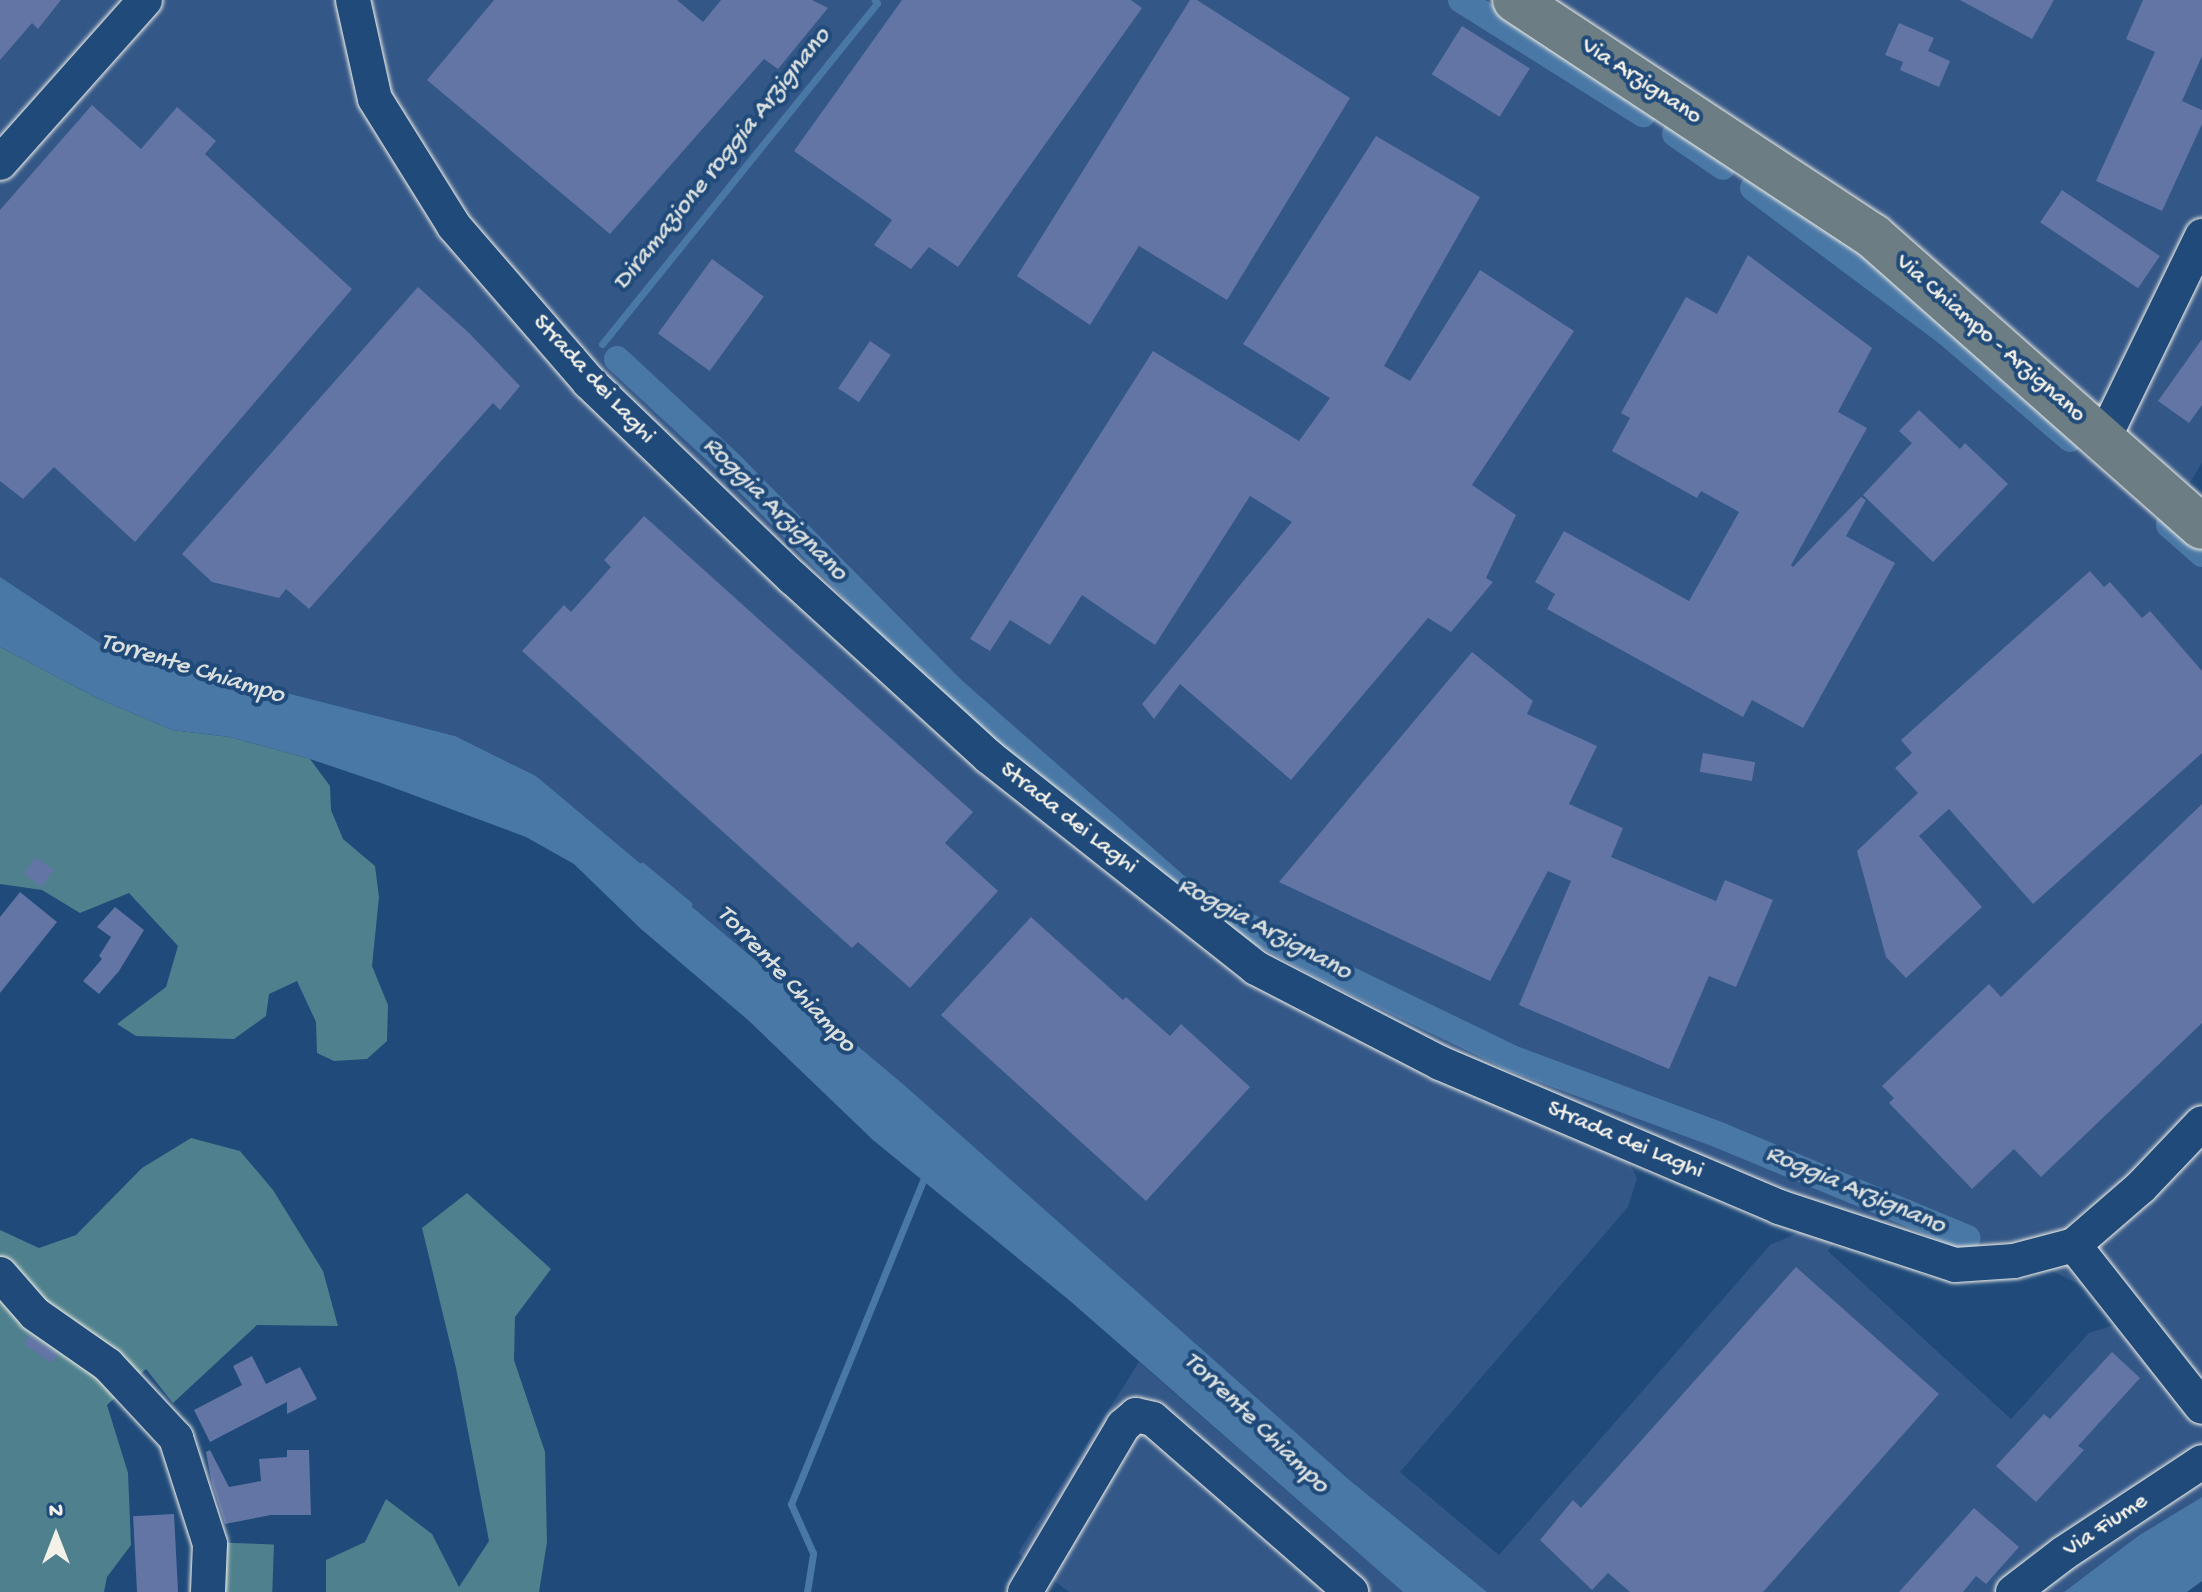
<!DOCTYPE html>
<html>
<head>
<meta charset="utf-8">
<style>
  body { margin:0 }
  #map { position:relative; width:2202px; height:1592px; overflow:hidden; background:#1f4a7a; font-family:"Gochi Hand",sans-serif }
  div>[style] { position:absolute }
  .built>* { inset:0; background:#335787 }
  .green>* { inset:0; background:#4e808d; transform-origin:0 0 }
  .water>* { inset:0; background:#4a78a6 }
  .stream>* { height:7px; margin:-3.5px; padding:0 3.5px; transform-origin:3.5px; border-radius:3.5px; background:#4a78a6 }
  .canal>* { height:26px; margin:-13px; padding:0 13px; transform-origin:13px; border-radius:13px; background:#4a78a6 }
  .building>* { inset:0; background:#6275a5; transform-origin:0 0 }
  .roads { filter:drop-shadow(0 0 2px #f4f1e8) drop-shadow(0 0 2px #f4f1e8) }
  .minor>* { height:34px; margin:-17px; padding:0 17px; transform-origin:17px; border-radius:17px; background:#1f4a7a }
  .major>* { height:44px; margin:-22px; padding:0 22px; transform-origin:22px; border-radius:22px; background:#6c7e84 }
  span { translate:-50% -50%; white-space:nowrap; text-align:center; line-height:1.15; -webkit-text-stroke:8px #1f4a7a; paint-order:stroke }
  .street-label { font-size:24px; color:#f4f1e8 }
  .water-label { font-size:26px; color:#dadfde; font-style:italic }
  .north { position:absolute; left:16px; top:1496px; width:80px; height:80px; -webkit-text-stroke:6px #1f4a7a; paint-order:stroke; rotate:0deg; font-size:22px; font-weight:700; line-height:32px; text-align:center; color:#f4f1e8 }
  .north::after { content:''; display:block; margin:auto; width:28px; height:36px; background:#f4f1e8; clip-path:polygon(50% 0,100% 100%,50% 72%,0 100%) }
</style>
</head>
<body>
<div id="map">
  <div class="built">
    <i style="clip-path:polygon(evenodd,0 0,2202px 0,2202px 463px,2189px 484px,2202px 495px,2202px 1497px,2138px 1536px,2064px 1592px,1487px 1592px,1347px 1478px,903px 1084px,536px 776px,455px 736px,105px 647px,0 577px,0 0,1627px 1158px,1801px 1231px,1770px 1245px,1499px 1555px,1400px 1472px,1628px 1207px,1637px 1178px,1627px 1158px,0 0,1838px 1237px,1909px 1269px,1975px 1276px,2052px 1271px,2086px 1288px,2117px 1324px,2089px 1333px,2011px 1419px,1828px 1251px,1838px 1237px)"></i>
    <i style="clip-path:polygon(1139px 1362px,1403px 1592px,1069px 1592px,1018px 1553px)"></i>
  </div>
  <div class="green">
    <i style="clip-path:polygon(0 647px,99px 699px,172px 730px,230px 737px,310px 759px,330px 786px,331px 810px,343px 839px,375px 866px,379px 897px,372px 966px,388px 1005px,387px 1041px,367px 1059px,334px 1061px,317px 1053px,316px 1022px,297px 981px,269px 994px,266px 1016px,234px 1039px,136px 1036px,117px 1024px,166px 987px,178px 946px,129px 893px,80px 913px,42px 890px,0 884px)"></i>
    <i style="clip-path:polygon(191px 1138px,240px 1151px,273px 1190px,323px 1271px,338px 1326px,257px 1325px,173px 1403px,146px 1369px,107px 1405px,128px 1473px,131px 1545px,107px 1577px,104px 1592px,0 1592px,0 1230px,39px 1248px,76px 1235px,142px 1168px)"></i>
    <i style="clip-path:polygon(467px 1193px,551px 1269px,515px 1317px,514px 1360px,545px 1452px,547px 1542px,539px 1592px,326px 1592px,326px 1560px,365px 1542px,386px 1499px,432px 1534px,459px 1587px,489px 1541px,456px 1368px,422px 1228px)"></i>
    <i style="left:203px;top:1542px;width:71px;height:50px;rotate:2deg"></i>
  </div>
  <div class="water">
    <i style="clip-path:polygon(0 577px,106px 647px,455px 736px,536px 776px,903px 1084px,1347px 1478px,1487px 1592px,1403px 1592px,1069px 1300px,873px 1140px,748px 1020px,641px 929px,574px 864px,526px 837px,381px 783px,310px 759px,230px 737px,172px 730px,99px 699px,0 647px)"></i>
    <i style="clip-path:polygon(2202px 1497px,2202px 1581px,2187px 1592px,2064px 1592px,2138px 1536px)"></i>
  </div>
  <div class="stream">
    <i style="left:602px;top:344px;width:438px;rotate:-51.1deg"></i>
    <i style="left:877px;top:3px;width:4px;rotate:-124deg"></i>
    <i style="left:642px;top:866px;width:60px;rotate:39.6deg"></i>
    <i style="left:807px;top:1592px;width:39px;rotate:-81deg"></i>
    <i style="left:813px;top:1553px;width:54px;rotate:-114.2deg"></i>
    <i style="left:791px;top:1504px;width:357px;rotate:-67.8deg"></i>
  </div>
  <div class="canal">
    <i style="left:1461px;top:0;width:215px;rotate:32.1deg"></i>
    <i style="left:1675px;top:134px;width:58px;rotate:34.5deg"></i>
    <i style="left:1753px;top:188px;width:244px;rotate:36.8deg"></i>
    <i style="left:1948px;top:334px;width:161px;rotate:40.7deg"></i>
    <i style="left:617px;top:359px;width:157px;rotate:42.9deg"></i>
    <i style="left:732px;top:466px;width:313px;rotate:45.4deg"></i>
    <i style="left:952px;top:689px;width:305px;rotate:41.3deg"></i>
    <i style="left:1181px;top:890px;width:171px;rotate:28.2deg"></i>
    <i style="left:1332px;top:971px;width:202px;rotate:25.8deg"></i>
    <i style="left:1514px;top:1059px;width:219px;rotate:20.3deg"></i>
    <i style="left:1719px;top:1135px;width:269px;rotate:22.5deg"></i>
    <i style="left:2169px;top:525px;width:44px;rotate:41.3deg"></i>
  </div>
  <div class="building">
    <i style="clip-path:polygon(0 0,61px 0,38px 29px,32px 23px,0 60px)"></i>
    <i style="clip-path:polygon(494px 0,677px 0,703px 22px,721px 0,812px 0,828px 8px,778px 69px,764px 59px,610px 234px,427px 80px)"></i>
    <i style="clip-path:polygon(902px 0,1131px 0,1142px 8px,958px 267px,929px 247px,911px 269px,874px 245px,892px 220px,794px 151px)"></i>
    <i style="clip-path:polygon(1190px 0,1197px 0,1350px 98px,1227px 300px,1139px 246px,1090px 325px,1017px 276px)"></i>
    <i style="clip-path:polygon(1960px 0,2054px 0,2032px 39px)"></i>
    <i style="clip-path:polygon(2143px 0,2202px 0,2202px 56px,2182px 101px,2202px 110px,2202px 124px,2162px 211px,2096px 181px,2155px 52px,2126px 39px)"></i>
    <i style="clip-path:polygon(1899px 23px,1934px 38px,1928px 51px,1950px 61px,1939px 87px,1900px 70px,1903px 62px,1885px 55px)"></i>
    <i style="left:1462px;top:26px;width:80px;height:57px;rotate:32deg"></i>
    <i style="clip-path:polygon(92px 105px,141px 149px,177px 107px,216px 141px,205px 154px,352px 289px,135px 542px,54px 467px,23px 499px,0 481px,0 210px)"></i>
    <i style="clip-path:polygon(1376px 136px,1480px 197px,1384px 366px,1410px 381px,1480px 270px,1574px 331px,1472px 485px,1516px 515px,1486px 578px,1493px 582px,1451px 632px,1428px 618px,1291px 780px,1180px 684px,1154px 719px,1142px 704px,1292px 522px,1250px 496px,1155px 645px,1082px 595px,1050px 645px,1010px 620px,990px 651px,970px 639px,1153px 351px,1299px 441px,1330px 398px,1243px 344px)"></i>
    <i style="left:2062px;top:190px;width:118px;height:39px;rotate:34deg"></i>
    <i style="clip-path:polygon(1748px 255px,1872px 348px,1838px 412px,1867px 428px,1791px 565px,1793px 567px,1861px 497px,1866px 500px,1846px 536px,1895px 563px,1803px 728px,1752px 700px,1743px 717px,1547px 609px,1555px 594px,1535px 582px,1564px 531px,1689px 601px,1739px 512px,1701px 491px,1697px 498px,1612px 451px,1630px 418px,1621px 413px,1686px 297px,1717px 314px)"></i>
    <i style="left:712px;top:259px;width:64px;height:92px;rotate:36deg"></i>
    <i style="clip-path:polygon(418px 287px,469px 333px,520px 386px,500px 410px,493px 403px,309px 609px,286px 589px,279px 598px,212px 582px,182px 554px)"></i>
    <i style="clip-path:polygon(2202px 339px,2202px 405px,2189px 423px,2158px 401px)"></i>
    <i style="left:870px;top:341px;width:25px;height:57px;rotate:34deg"></i>
    <i style="clip-path:polygon(1919px 410px,1960px 449px,1965px 443px,2008px 484px,1933px 562px,1863px 495px,1912px 443px,1899px 431px)"></i>
    <i style="clip-path:polygon(644px 516px,973px 812px,945px 843px,998px 891px,910px 988px,858px 942px,852px 948px,522px 651px,564px 605px,571px 612px,611px 567px,604px 560px)"></i>
    <i style="clip-path:polygon(2090px 571px,2104px 587px,2110px 582px,2142px 618px,2150px 611px,2202px 671px,2202px 753px,2033px 904px,1949px 809px,1919px 836px,1982px 907px,1906px 978px,1886px 957px,1857px 851px,1918px 793px,1895px 768px,1912px 753px,1901px 740px)"></i>
    <i style="clip-path:polygon(1472px 652px,1533px 701px,1527px 714px,1597px 746px,1569px 804px,1623px 828px,1611px 857px,1716px 901px,1725px 880px,1773px 900px,1736px 987px,1709px 976px,1669px 1069px,1519px 1005px,1571px 881px,1548px 871px,1490px 981px,1279px 882px)"></i>
    <i style="left:1703px;top:753px;width:53px;height:19px;rotate:10deg"></i>
    <i style="clip-path:polygon(2202px 804px,2202px 1023px,2041px 1177px,2014px 1149px,1972px 1189px,1889px 1103px,1894px 1098px,1882px 1086px,1989px 984px,2001px 997px)"></i>
    <i style="left:36px;top:857px;width:22px;height:21px;rotate:36deg"></i>
    <i style="clip-path:polygon(20px 892px,57px 922px,0 993px,0 917px)"></i>
    <i style="clip-path:polygon(115px 907px,144px 930px,119px 971px,99px 994px,83px 981px,102px 959px,99px 956px,111px 937px,97px 927px)"></i>
    <i style="clip-path:polygon(1031px 917px,1123px 1000px,1126px 997px,1170px 1036px,1181px 1024px,1250px 1087px,1146px 1201px,941px 1015px)"></i>
    <i style="clip-path:polygon(1796px 1267px,1939px 1394px,1763px 1592px,1630px 1592px,1608px 1573px,1592px 1590px,1540px 1540px,1573px 1500px,1581px 1508px)"></i>
    <i style="left:30px;top:1335px;width:34px;height:11px;rotate:34deg"></i>
    <i style="clip-path:polygon(2112px 1352px,2140px 1378px,2078px 1446px,2084px 1450px,2036px 1502px,1996px 1466px,2044px 1414px,2050px 1419px)"></i>
    <i style="clip-path:polygon(252px 1356px,266px 1384px,300px 1367px,317px 1399px,287px 1414px,287px 1402px,210px 1442px,194px 1410px,242px 1385px,233px 1366px)"></i>
    <i style="clip-path:polygon(210px 1450px,229px 1487px,261px 1481px,259px 1459px,287px 1457px,287px 1450px,309px 1450px,311px 1515px,271px 1515px,225px 1524px,212px 1484px,206px 1452px)"></i>
    <i style="clip-path:polygon(1974px 1508px,2019px 1547px,1986px 1584px,1976px 1576px,1963px 1592px,1899px 1592px)"></i>
    <i style="left:174px;top:1514px;width:78px;height:41px;rotate:87deg"></i>
  </div>
  <div class="roads">
    <div class="minor">
      <i style="left:353px;top:0;width:101px;rotate:77.5deg"></i>
      <i style="left:375px;top:99px;width:150px;rotate:58.1deg"></i>
      <i style="left:454px;top:226px;width:206px;rotate:49.1deg"></i>
      <i style="left:589px;top:382px;width:283px;rotate:43.9deg"></i>
      <i style="left:793px;top:578px;width:265px;rotate:42.4deg"></i>
      <i style="left:989px;top:757px;width:340px;rotate:38.3deg"></i>
      <i style="left:1256px;top:968px;width:207px;rotate:27.3deg"></i>
      <i style="left:1440px;top:1063px;width:368px;rotate:23deg"></i>
      <i style="left:1779px;top:1207px;width:185px;rotate:18.2deg"></i>
      <i style="left:1955px;top:1265px;width:59px;rotate:-3.9deg"></i>
      <i style="left:2014px;top:1261px;width:62px;rotate:-14.9deg"></i>
      <i style="left:2074px;top:1245px;width:89px;rotate:-40.9deg"></i>
      <i style="left:2141px;top:1187px;width:88px;rotate:-46.4deg"></i>
      <i style="left:0;top:163px;width:218px;rotate:-48.3deg"></i>
      <i style="left:2103px;top:440px;width:227px;rotate:-64.1deg"></i>
      <i style="left:2074px;top:1245px;width:206px;rotate:51.7deg"></i>
      <i style="left:0;top:1274px;width:53px;rotate:48.8deg"></i>
      <i style="left:35px;top:1314px;width:89px;rotate:34.9deg"></i>
      <i style="left:108px;top:1365px;width:100px;rotate:47deg"></i>
      <i style="left:176px;top:1438px;width:111px;rotate:72.2deg"></i>
      <i style="left:210px;top:1544px;width:48px;rotate:92.4deg"></i>
      <i style="left:1025px;top:1592px;width:193px;rotate:-59.4deg"></i>
      <i style="left:1123px;top:1426px;width:17px;rotate:-40deg"></i>
      <i style="left:1136px;top:1415px;width:17px;rotate:13deg"></i>
      <i style="left:1153px;top:1419px;width:263px;rotate:41.1deg"></i>
      <i style="left:2013px;top:1592px;width:64px;rotate:-37.4deg"></i>
      <i style="left:2064px;top:1553px;width:165px;rotate:-33.4deg"></i>
    </div>
    <div class="major">
      <i style="left:1515px;top:0;width:429px;rotate:33.4deg"></i>
      <i style="left:1873px;top:236px;width:439px;rotate:41.5deg"></i>
    </div>
  </div>
  <div class="street-label">
    <span style="left:1641px;top:82px;rotate:33deg">Via Arzignano</span>
    <span style="left:1990px;top:339px;rotate:41deg">Via Chiampo - Arzignano</span>
    <span style="left:593px;top:380px;rotate:47deg">Strada dei Laghi</span>
    <span style="left:1068px;top:819px;rotate:38deg">Strada dei Laghi</span>
    <span style="left:1625px;top:1141px;rotate:23deg">Strada dei Laghi</span>
    <span style="left:2106px;top:1526px;rotate:-34deg">Via Fiume</span>
  </div>
  <div class="water-label">
    <span style="left:723px;top:160px;rotate:-51deg">Diramazione roggia Arzignano</span>
    <span style="left:774px;top:510px;rotate:45deg">Roggia Arzignano</span>
    <span style="left:192px;top:670px;rotate:17deg">Torrente Chiampo</span>
    <span style="left:1264px;top:930px;rotate:28deg">Roggia Arzignano</span>
    <span style="left:785px;top:980px;rotate:47deg">Torrente Chiampo</span>
    <span style="left:1855px;top:1191px;rotate:23deg">Roggia Arzignano</span>
    <span style="left:1255px;top:1424px;rotate:44deg">Torrente Chiampo</span>
  </div>
  <div class="north">N</div>
</div>
</body>
</html>
